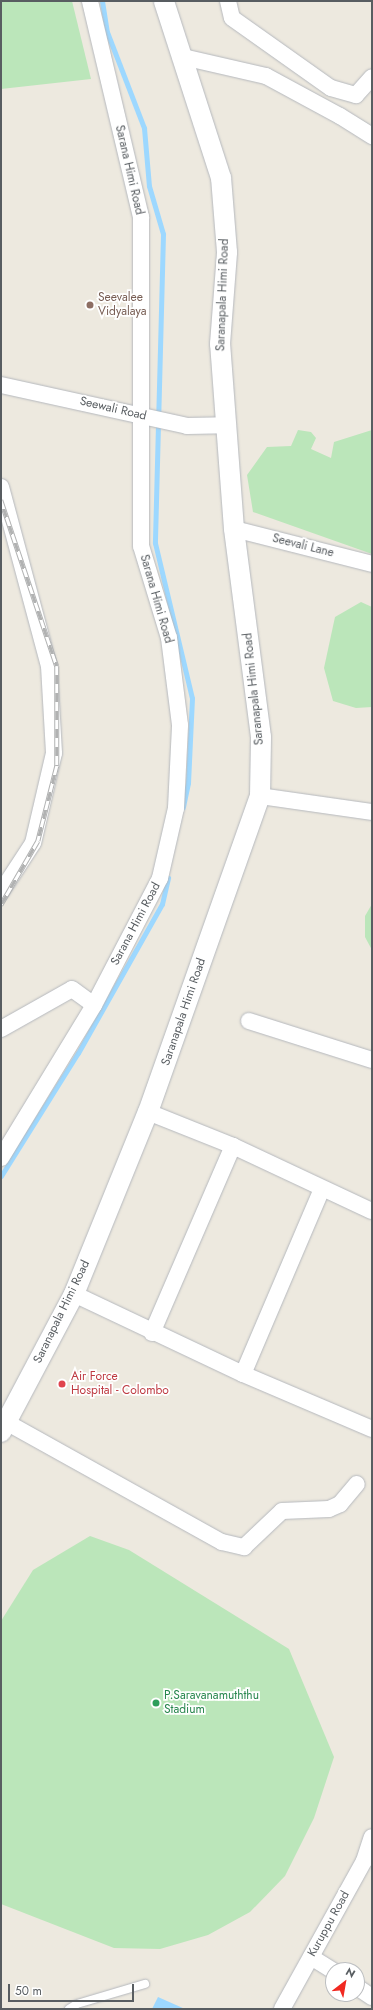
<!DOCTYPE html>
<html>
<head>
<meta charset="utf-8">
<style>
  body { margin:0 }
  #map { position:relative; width:373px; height:2010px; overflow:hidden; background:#ede9df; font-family:Jost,sans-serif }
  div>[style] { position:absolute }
  .green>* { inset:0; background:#bbe6ba }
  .water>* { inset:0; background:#9dd8ff }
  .stream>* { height:5px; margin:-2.5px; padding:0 2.5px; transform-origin:2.5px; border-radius:2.5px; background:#9dd8ff }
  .roads { filter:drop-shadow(0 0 1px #b5b8bd) drop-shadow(0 0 1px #b5b8bd) }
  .service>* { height:8px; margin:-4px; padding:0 4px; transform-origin:4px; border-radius:4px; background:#fff }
  .minor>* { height:16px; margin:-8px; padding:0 8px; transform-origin:8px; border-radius:8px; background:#fff }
  .tertiary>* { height:20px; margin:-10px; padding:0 10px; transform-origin:10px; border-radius:10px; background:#fff }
  .rail>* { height:4.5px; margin-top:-2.25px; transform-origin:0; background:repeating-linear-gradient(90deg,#fff 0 9px,#b1b2b2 0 18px); box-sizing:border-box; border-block:1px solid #b1b2b2 }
  .dots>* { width:11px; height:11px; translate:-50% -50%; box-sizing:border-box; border:2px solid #fff; border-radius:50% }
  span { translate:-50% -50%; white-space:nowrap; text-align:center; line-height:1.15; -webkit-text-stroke:3.5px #fff; paint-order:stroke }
  .street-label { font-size:12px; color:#585d61 }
  .education-label { font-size:12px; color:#785e54 }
  .left { translate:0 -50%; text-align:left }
  .health-label { font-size:12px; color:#be3a42 }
  .leisure-label { font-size:12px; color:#27864d }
  .frame { position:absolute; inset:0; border:2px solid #585d61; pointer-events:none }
  .north { position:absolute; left:325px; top:1962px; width:40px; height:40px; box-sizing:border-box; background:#fff; border:1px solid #bcbec0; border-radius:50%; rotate:31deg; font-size:11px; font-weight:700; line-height:16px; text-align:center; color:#585d61 }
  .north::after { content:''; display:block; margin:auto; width:14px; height:18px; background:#f12921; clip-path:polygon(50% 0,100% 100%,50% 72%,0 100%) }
  .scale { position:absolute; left:8px; top:1984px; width:126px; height:18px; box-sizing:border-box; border:2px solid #585d61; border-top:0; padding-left:5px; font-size:12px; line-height:14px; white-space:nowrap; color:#585d61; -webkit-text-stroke:3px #fff; paint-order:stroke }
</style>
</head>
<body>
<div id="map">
  <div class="green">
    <i style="clip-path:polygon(1px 1px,72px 1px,91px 79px,1px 89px)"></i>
    <i style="clip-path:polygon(298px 430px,311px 432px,316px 438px,311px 449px,331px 458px,334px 442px,372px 430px,372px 554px,253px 512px,247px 475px,267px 447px,291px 446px)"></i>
    <i style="clip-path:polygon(361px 602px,372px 607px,372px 707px,356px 708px,333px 701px,324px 668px,335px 617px)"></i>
    <i style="clip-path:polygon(372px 904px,372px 950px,365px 937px,365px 916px)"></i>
    <i style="clip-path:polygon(90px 1536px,129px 1550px,289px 1649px,334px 1757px,314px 1818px,285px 1876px,250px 1912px,208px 1935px,160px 1949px,114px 1948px,1px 1904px,1px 1621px,33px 1570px)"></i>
  </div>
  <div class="water">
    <i style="clip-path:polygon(158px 1997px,185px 2009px,152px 2009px)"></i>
  </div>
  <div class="stream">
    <i style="left:102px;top:1px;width:31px;rotate:81deg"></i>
    <i style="left:107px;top:32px;width:103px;rotate:68.9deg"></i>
    <i style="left:144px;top:128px;width:58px;rotate:85.1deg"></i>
    <i style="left:149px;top:186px;width:50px;rotate:73.7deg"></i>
    <i style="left:163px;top:234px;width:309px;rotate:91.5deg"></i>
    <i style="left:155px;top:543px;width:159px;rotate:76.6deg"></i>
    <i style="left:192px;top:698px;width:85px;rotate:92.7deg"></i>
    <i style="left:188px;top:783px;width:25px;rotate:102deg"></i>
    <i style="left:1px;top:1176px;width:145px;rotate:-58deg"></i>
    <i style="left:78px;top:1053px;width:171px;rotate:-60.6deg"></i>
    <i style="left:162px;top:904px;width:27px;rotate:-77deg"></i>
  </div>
  <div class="roads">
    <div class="service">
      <i style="left:69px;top:2009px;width:9px;rotate:-32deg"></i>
      <i style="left:77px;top:2004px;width:71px;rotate:-16.4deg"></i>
    </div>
    <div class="minor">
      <i style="left:228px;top:1px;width:17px;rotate:77deg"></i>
      <i style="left:232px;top:18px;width:121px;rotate:35.3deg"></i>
      <i style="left:331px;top:88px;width:26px;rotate:16deg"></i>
      <i style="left:356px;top:95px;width:24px;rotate:-48deg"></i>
      <i style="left:183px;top:57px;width:85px;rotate:12.9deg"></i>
      <i style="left:266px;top:76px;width:84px;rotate:28.4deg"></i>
      <i style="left:340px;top:116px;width:38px;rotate:32deg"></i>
      <i style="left:1px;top:385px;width:190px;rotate:12.4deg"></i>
      <i style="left:187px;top:426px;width:39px;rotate:-1deg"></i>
      <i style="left:1px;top:487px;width:185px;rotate:75deg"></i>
      <i style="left:49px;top:666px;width:87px;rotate:86.7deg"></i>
      <i style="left:54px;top:753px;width:92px;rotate:103.1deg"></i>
      <i style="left:33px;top:843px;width:59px;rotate:123.1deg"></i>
      <i style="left:234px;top:529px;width:142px;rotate:14.2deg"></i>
      <i style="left:260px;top:796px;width:113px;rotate:8.1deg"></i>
      <i style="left:249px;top:1021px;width:129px;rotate:17.6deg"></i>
      <i style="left:1px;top:1029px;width:81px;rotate:-29.4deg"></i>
      <i style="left:72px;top:989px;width:27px;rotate:36deg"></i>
      <i style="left:148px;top:1112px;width:92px;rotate:21.8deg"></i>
      <i style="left:233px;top:1146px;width:153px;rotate:25.1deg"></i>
      <i style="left:1px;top:1158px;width:179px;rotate:-58.7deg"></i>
      <i style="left:94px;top:1005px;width:143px;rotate:-62.5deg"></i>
      <i style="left:160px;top:878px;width:72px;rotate:-77.1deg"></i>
      <i style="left:176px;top:808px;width:83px;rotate:-87.2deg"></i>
      <i style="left:180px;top:725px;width:88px;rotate:-97.2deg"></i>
      <i style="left:169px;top:638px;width:96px;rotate:-106.9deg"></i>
      <i style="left:141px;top:546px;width:329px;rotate:-90deg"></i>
      <i style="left:141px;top:217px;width:222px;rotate:-103.3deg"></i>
      <i style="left:74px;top:1294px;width:187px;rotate:25.3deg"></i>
      <i style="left:243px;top:1374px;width:140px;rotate:23.1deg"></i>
      <i style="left:152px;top:1333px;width:204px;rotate:-66.6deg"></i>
      <i style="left:243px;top:1374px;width:201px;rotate:-66.9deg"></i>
      <i style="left:6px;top:1422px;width:247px;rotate:29.1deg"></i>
      <i style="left:222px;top:1542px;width:23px;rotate:13deg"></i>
      <i style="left:244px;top:1547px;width:52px;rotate:-43.5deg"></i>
      <i style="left:282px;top:1511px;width:47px;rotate:-2.4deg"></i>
      <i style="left:329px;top:1509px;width:12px;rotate:-24deg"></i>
      <i style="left:340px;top:1504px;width:26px;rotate:-50deg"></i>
      <i style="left:311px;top:1957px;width:26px;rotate:32deg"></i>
      <i style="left:357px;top:1987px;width:18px;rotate:34deg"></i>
      <i style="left:282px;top:2009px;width:169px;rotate:-61deg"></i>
      <i style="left:364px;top:1861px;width:25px;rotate:-72deg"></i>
    </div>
    <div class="tertiary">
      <i style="left:1px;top:1432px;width:156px;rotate:-62.1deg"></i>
      <i style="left:74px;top:1294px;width:196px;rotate:-67.9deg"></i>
      <i style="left:148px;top:1112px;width:335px;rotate:-70.5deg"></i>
      <i style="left:260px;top:796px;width:59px;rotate:-89deg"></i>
      <i style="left:261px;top:737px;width:210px;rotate:-97.4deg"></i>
      <i style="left:234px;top:529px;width:186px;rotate:-94.3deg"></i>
      <i style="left:220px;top:344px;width:92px;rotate:-85.6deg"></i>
      <i style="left:227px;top:252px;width:74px;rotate:-94.6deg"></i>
      <i style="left:221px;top:178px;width:186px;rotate:-107.9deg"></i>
    </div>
  </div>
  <div class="rail">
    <i style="left:1px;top:500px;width:175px;rotate:71.4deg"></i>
    <i style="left:57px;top:666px;width:100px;rotate:90deg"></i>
    <i style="left:57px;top:766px;width:77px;rotate:104.2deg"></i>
    <i style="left:38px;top:841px;width:74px;rotate:120deg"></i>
  </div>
  <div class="dots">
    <i style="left:90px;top:305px;background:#8d6e63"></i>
    <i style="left:62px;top:1384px;background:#e0444e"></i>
    <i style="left:156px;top:1703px;background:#2e9e5b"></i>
  </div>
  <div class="street-label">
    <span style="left:129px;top:170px;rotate:77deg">Sarana Himi Road</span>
    <span style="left:223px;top:295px;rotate:-88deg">Saranapala Himi Road</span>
    <span style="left:113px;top:409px;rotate:13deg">Seewali Road</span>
    <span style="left:303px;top:546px;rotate:14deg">Seevali Lane</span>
    <span style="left:156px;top:599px;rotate:74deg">Sarana Himi Road</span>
    <span style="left:254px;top:689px;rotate:-96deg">Saranapala Himi Road</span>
    <span style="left:136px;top:924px;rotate:-62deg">Sarana Himi Road</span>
    <span style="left:184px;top:1012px;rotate:-71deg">Saranapala Himi Road</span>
    <span style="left:62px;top:1312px;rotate:-64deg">Saranapala Himi Road</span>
    <span style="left:329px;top:1924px;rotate:-61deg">Kuruppu Road</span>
  </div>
  <div class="education-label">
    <span class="left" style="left:98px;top:305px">Seevalee<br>Vidyalaya</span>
  </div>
  <div class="health-label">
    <span class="left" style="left:71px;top:1384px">Air Force<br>Hospital - Colombo</span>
  </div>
  <div class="leisure-label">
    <span class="left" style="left:164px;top:1703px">P.Saravanamuththu<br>Stadium</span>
  </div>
  <div class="frame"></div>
  <div class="north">N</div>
  <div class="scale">50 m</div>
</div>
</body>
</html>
